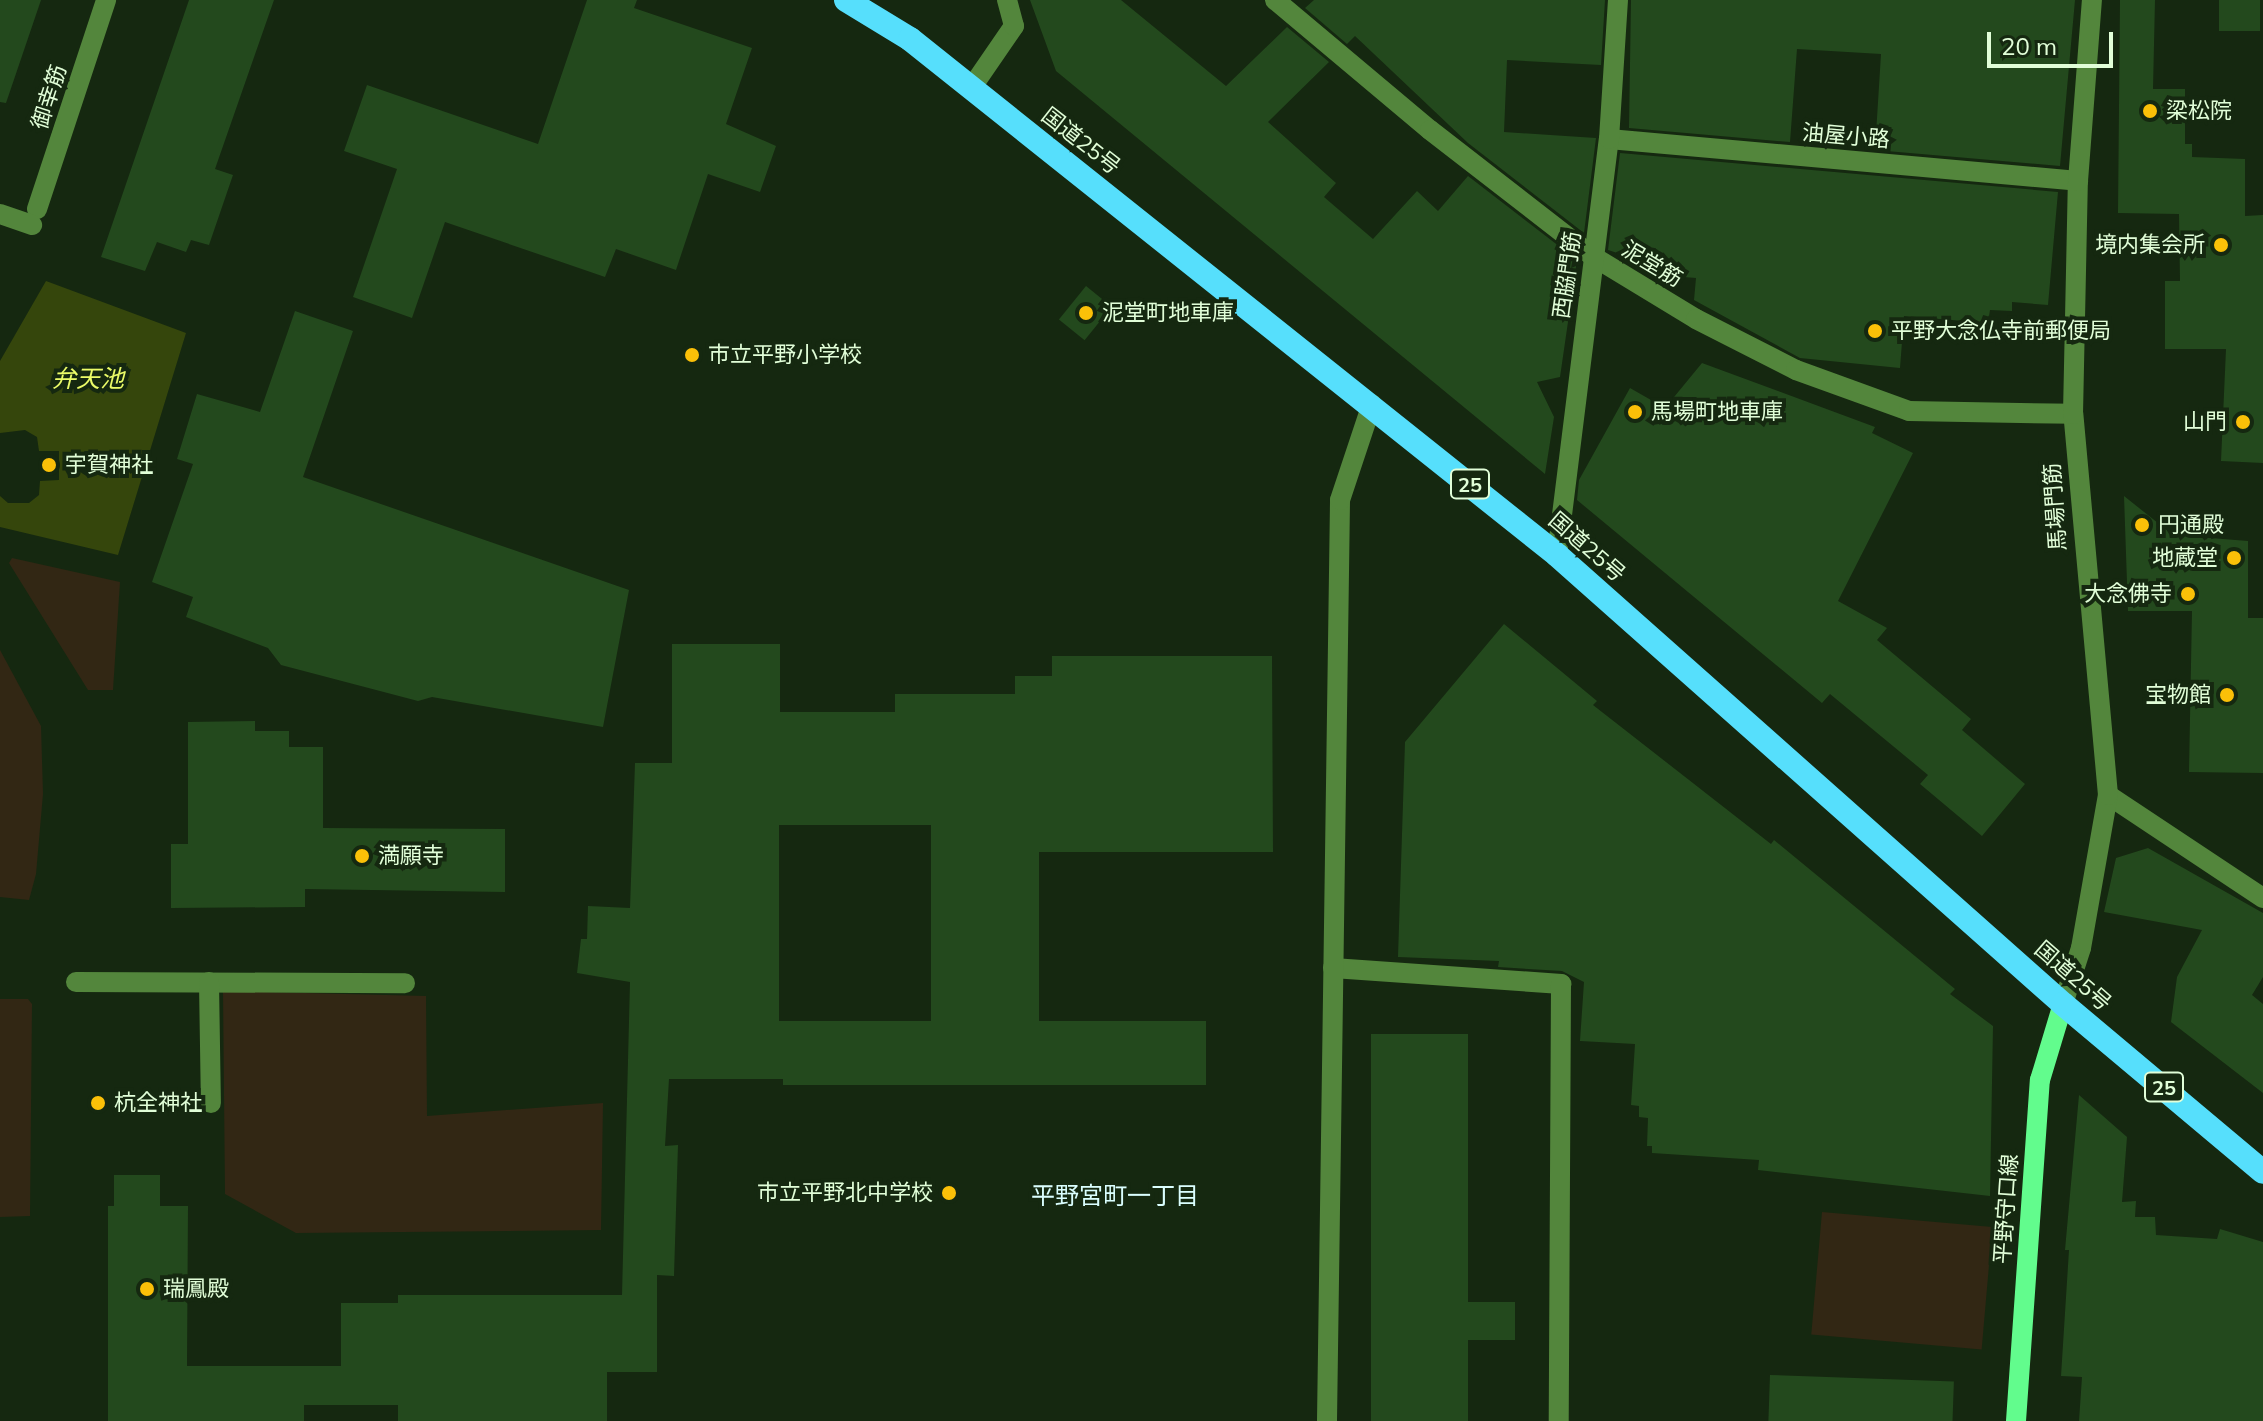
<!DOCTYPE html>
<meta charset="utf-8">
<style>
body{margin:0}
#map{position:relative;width:2263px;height:1421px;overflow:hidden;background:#152810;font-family:Mulish,"Noto Sans JP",sans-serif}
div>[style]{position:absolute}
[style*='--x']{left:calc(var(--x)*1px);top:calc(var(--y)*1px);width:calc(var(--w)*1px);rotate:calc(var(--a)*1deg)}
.green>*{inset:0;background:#322714;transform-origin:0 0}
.water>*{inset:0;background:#35460c}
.building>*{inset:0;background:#23491d;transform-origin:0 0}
.minor>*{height:20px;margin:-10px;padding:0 10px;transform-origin:10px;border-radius:10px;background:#53863c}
.major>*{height:20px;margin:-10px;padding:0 10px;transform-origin:10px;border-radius:10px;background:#62fc8d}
.highway>*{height:24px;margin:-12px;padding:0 12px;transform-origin:12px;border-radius:12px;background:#56dffc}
.dots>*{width:22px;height:22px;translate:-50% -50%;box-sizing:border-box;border:4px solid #152810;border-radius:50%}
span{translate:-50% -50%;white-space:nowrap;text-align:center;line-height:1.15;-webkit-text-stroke:8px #152810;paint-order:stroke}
.shield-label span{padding:2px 6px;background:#152810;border:2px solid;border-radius:6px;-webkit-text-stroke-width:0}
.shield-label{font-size:20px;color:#e1fed8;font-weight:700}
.street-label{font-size:22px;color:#e1fed8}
.poi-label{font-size:22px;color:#e1fed8}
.left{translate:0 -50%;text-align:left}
.right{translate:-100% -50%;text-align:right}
.water-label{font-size:24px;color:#ebfc68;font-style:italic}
.neighbourhood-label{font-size:24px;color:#dafefe}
.scale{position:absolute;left:1987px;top:32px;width:126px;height:36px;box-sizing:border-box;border:4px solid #e1fed8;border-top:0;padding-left:10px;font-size:24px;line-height:28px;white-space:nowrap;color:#e1fed8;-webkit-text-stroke:6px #152810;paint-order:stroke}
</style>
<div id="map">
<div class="green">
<div style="clip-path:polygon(12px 558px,120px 582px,113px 690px,88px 690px,9px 563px)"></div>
<div style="clip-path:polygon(0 650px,41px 726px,43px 794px,36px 874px,29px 900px,0 897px)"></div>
<div style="clip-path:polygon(223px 991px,426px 996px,427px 1116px,603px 1103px,601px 1230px,296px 1233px,225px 1194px)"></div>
<div style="clip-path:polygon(0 999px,28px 999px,32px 1004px,30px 1216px,0 1217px)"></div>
<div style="left:1822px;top:1212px;width:171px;height:123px;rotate:5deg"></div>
</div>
<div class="water">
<div style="clip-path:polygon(46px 281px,186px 333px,118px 555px,0 527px,0 496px,8px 503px,29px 503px,39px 495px,40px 481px,59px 480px,59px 451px,39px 451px,37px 437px,25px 430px,0 433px,0 361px)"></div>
</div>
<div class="building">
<div style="clip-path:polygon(0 0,41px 0,6px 103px,0 102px)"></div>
<div style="clip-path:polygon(189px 0,274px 0,215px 169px,233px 175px,209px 245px,191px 240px,186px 252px,157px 242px,145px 271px,101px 257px)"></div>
<div style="clip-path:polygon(587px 0,637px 0,634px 8px,752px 48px,726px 124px,776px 146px,760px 192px,708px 174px,676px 270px,616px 249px,605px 277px,445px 222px,412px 318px,353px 297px,397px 169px,344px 151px,367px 85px,538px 144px)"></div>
<div style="clip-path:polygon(1030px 0,1121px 0,1226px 86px,1287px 27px,1329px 62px,1268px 122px,1336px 183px,1324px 197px,1373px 239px,1417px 191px,1438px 211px,1468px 176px,1577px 260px,1560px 377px,1537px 382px,1554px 417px,1545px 474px,1056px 71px)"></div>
<div style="clip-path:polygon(1314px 0,1605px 0,1601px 65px,1507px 60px,1504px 132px,1596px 138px,1584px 233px,1468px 143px,1355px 36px,1347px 44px,1305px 8px)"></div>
<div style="clip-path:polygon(1631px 0,2075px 0,2060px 166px,1875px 150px,1881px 54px,1797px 49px,1790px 142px,1629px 128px)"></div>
<div style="clip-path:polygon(2120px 0,2155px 0,2153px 89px,2185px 89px,2185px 144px,2192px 144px,2192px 157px,2245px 159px,2245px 216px,2263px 215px,2263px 463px,2221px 461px,2226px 349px,2165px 349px,2165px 281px,2180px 281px,2179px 214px,2118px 213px)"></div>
<div style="left:2219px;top:0;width:41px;height:31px"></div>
<div style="clip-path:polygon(1620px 153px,2058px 192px,2048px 305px,2012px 302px,2012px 311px,1990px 310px,1988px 323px,1904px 316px,1900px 368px,1800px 358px,1694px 300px,1696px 278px,1648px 274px,1649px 263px,1608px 250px)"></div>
<div style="left:1086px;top:286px;width:33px;height:43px;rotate:39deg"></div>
<div style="clip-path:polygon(295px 311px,353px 331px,303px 477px,629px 590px,603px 727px,432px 697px,418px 701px,281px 665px,268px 648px,186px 617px,193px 597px,152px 582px,193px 464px,177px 459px,197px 394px,260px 412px)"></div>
<div style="clip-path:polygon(1702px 363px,1875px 427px,1872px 433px,1913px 453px,1838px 601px,1887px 628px,1877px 640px,1971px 719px,1962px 730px,2025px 784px,1982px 836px,1920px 784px,1928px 775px,1830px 694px,1822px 703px,1577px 500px,1579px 480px,1630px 388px,1665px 408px)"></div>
<div style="clip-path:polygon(2124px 496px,2173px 535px,2248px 541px,2248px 618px,2263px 618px,2263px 773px,2189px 772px,2192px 611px,2128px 611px)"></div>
<div style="clip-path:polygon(1504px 624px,1597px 701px,1593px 705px,1771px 844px,1774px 840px,1955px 989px,1950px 994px,1993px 1026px,1990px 1196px,1758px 1170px,1759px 1160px,1652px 1153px,1652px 1146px,1647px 1146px,1648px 1118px,1639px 1117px,1639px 1106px,1631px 1105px,1635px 1044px,1580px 1041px,1584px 982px,1562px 971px,1498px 967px,1499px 961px,1398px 957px,1405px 742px)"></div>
<div style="clip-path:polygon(evenodd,672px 644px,780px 644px,780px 712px,895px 712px,895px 694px,1015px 694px,1015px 676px,1052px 676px,1052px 656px,1272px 656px,1273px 852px,1039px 852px,1039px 1021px,1206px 1021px,1206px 1085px,783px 1085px,783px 1079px,669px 1079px,665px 1146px,678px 1145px,674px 1276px,657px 1275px,657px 1372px,607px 1372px,607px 1421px,398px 1421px,398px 1405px,304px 1405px,304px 1421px,108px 1421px,108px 1206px,114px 1206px,114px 1175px,160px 1175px,160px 1206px,188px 1206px,187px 1366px,341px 1366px,341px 1303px,398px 1303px,398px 1295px,622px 1295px,630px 982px,577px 973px,581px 939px,587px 939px,588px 906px,630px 908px,635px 763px,672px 763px,672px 644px,779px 825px,931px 825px,931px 1021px,779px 1021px,779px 825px)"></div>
<div style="clip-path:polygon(255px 721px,255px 731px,289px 731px,289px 747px,323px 747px,323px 828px,505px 829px,505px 892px,305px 889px,305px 907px,171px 908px,171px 844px,188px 844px,188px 722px)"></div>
<div style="clip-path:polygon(2148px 848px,2263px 913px,2263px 977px,2252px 995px,2263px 1004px,2263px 1093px,2171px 1022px,2177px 977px,2202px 930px,2104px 912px,2116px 858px)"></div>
<div style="clip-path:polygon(1371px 1034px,1468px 1034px,1468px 1302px,1515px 1302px,1515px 1340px,1468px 1340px,1468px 1421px,1371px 1421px)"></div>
<div style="clip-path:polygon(2079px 1095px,2127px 1137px,2122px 1202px,2136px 1201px,2135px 1217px,2155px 1217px,2156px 1235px,2217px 1239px,2220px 1229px,2263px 1242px,2263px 1421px,2079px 1421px,2082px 1377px,2061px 1376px,2069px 1250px,2065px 1250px)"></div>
<div style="left:1770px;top:1375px;width:184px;height:46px;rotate:2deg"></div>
</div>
<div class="minor">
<div style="--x:1275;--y:0;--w:202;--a:40"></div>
<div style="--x:1430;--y:130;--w:207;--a:37.8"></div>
<div style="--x:1594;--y:257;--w:119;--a:31.3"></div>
<div style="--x:1696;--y:319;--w:112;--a:27"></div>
<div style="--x:1796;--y:370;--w:120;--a:19.9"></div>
<div style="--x:1909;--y:411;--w:164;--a:1"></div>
<div style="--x:972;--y:87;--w:74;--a:-55.5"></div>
<div style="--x:1014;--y:26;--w:27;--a:-105"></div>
<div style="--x:1609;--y:139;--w:471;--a:5.1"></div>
<div style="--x:37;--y:209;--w:220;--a:-71.7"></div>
<div style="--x:0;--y:214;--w:34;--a:19"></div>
<div style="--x:1557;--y:555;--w:419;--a:-82.9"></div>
<div style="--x:1609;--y:139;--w:139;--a:-86.3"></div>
<div style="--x:2108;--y:795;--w:186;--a:33.6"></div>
<div style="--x:1333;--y:968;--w:229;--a:4"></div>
<div style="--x:1561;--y:984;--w:437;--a:90.3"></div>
<div style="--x:76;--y:982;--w:329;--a:0.2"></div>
<div style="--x:209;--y:982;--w:121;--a:89.1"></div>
<div style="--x:2063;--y:1004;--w:59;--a:-72.2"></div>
<div style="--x:2081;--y:948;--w:155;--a:-80"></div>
<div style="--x:2108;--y:795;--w:383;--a:-95.2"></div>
<div style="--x:2073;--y:414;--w:233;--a:-88.8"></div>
<div style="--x:2078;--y:181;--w:182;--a:-85.6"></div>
<div style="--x:1327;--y:1421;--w:921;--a:-89.19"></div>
<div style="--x:1340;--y:500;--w:101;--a:-71.6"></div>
</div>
<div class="major">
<div style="--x:2016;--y:1421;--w:342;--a:-86"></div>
<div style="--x:2040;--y:1080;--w:79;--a:-73.2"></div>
</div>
<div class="highway">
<div style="--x:846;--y:0;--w:75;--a:31.4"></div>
<div style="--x:910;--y:39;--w:828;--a:38.57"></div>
<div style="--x:1557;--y:555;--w:676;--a:41.58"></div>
<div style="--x:2063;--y:1004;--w:261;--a:40"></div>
</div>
<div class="dots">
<div style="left:2150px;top:111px;background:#fbc008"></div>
<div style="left:2221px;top:245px;background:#fbc008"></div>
<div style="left:1086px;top:313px;background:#fbc008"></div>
<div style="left:1875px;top:331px;background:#fbc008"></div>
<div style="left:692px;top:355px;background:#fbc008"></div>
<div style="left:1635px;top:412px;background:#fbc008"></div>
<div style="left:2243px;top:422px;background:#fbc008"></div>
<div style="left:49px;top:465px;background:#fbc008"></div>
<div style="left:2142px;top:525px;background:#fbc008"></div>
<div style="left:2234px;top:558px;background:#fbc008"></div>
<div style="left:2188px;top:594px;background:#fbc008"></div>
<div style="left:2227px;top:695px;background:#fbc008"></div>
<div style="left:362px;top:856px;background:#fbc008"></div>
<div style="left:98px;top:1103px;background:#fbc008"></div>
<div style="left:949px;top:1193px;background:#fbc008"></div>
<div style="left:147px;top:1289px;background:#fbc008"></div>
</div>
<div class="shield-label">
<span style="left:1470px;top:484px">25</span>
<span style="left:2164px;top:1087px">25</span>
</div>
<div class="street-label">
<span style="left:49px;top:97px;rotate:-72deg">御幸筋</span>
<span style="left:1846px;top:136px;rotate:5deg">油屋小路</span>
<span style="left:1081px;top:141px;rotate:38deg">国道25号</span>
<span style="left:1652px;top:264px;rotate:31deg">泥堂筋</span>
<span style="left:1567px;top:275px;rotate:-82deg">西脇門筋</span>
<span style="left:2055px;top:507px;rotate:-94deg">馬場門筋</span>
<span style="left:1587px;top:547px;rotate:41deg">国道25号</span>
<span style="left:2073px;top:976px;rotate:41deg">国道25号</span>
<span style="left:2006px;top:1209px;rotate:-86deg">平野守口線</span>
</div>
<div class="poi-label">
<span class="left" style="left:2166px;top:111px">梁松院</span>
<span class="right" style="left:2205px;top:245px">境内集会所</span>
<span class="left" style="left:1102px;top:313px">泥堂町地車庫</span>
<span class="left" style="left:1891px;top:331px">平野大念仏寺前郵便局</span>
<span class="left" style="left:708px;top:355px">市立平野小学校</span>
<span class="left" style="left:1651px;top:412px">馬場町地車庫</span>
<span class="right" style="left:2227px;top:422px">山門</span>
<span class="left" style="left:65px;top:465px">宇賀神社</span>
<span class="left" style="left:2158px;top:525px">円通殿</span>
<span class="right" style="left:2218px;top:558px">地蔵堂</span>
<span class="right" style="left:2172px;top:594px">大念佛寺</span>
<span class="right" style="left:2211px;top:695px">宝物館</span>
<span class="left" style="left:378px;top:856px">満願寺</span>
<span class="left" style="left:114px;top:1103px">杭全神社</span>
<span class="right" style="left:933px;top:1193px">市立平野北中学校</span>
<span class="left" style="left:163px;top:1289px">瑞鳳殿</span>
</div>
<div class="water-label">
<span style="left:88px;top:379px">弁天池</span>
</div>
<div class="neighbourhood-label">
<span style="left:1115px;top:1196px">平野宮町一丁目</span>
</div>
<div class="scale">20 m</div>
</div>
